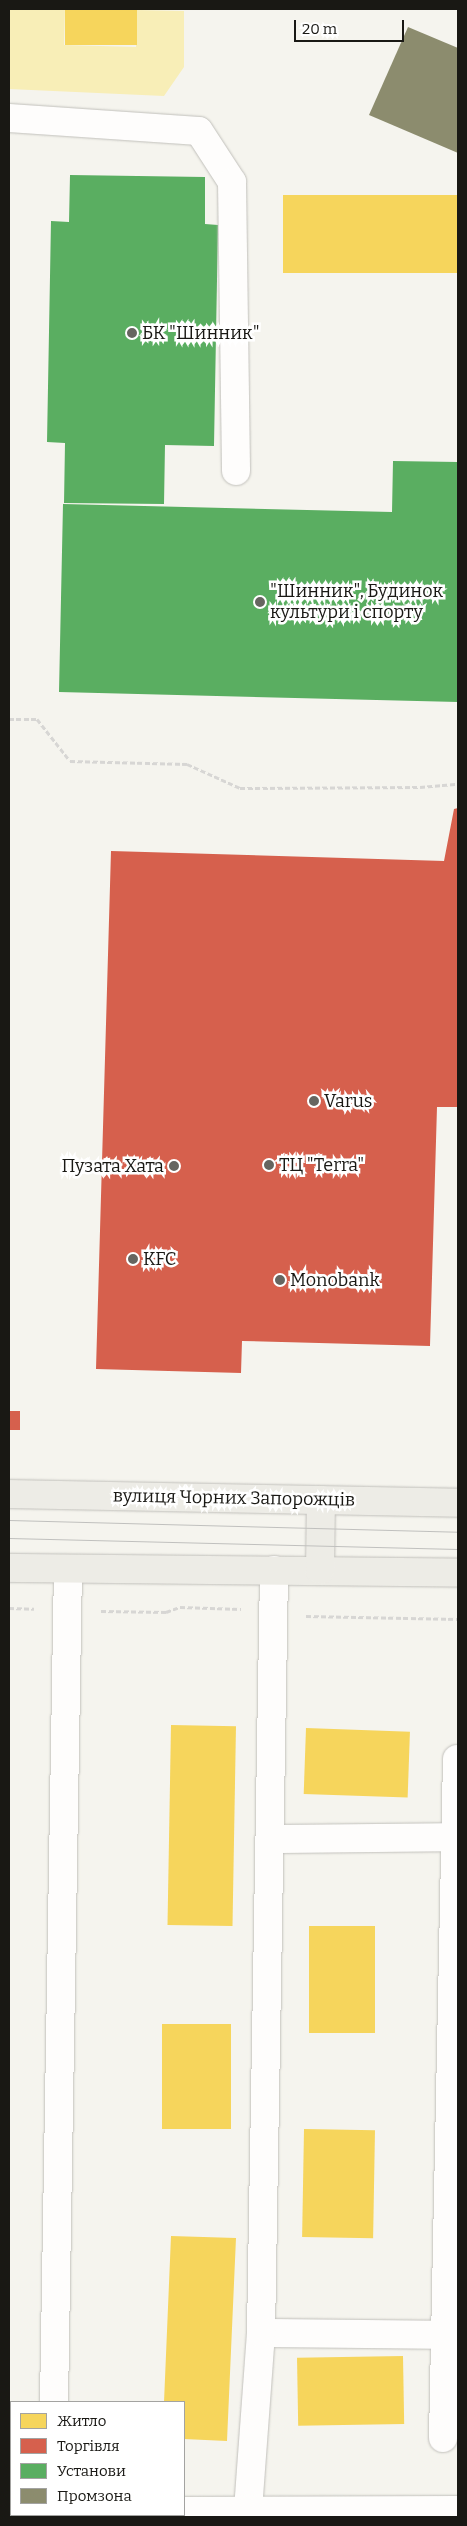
<!DOCTYPE html>
<meta charset="utf-8">
<style>
body{margin:0}
#map{position:relative;width:467px;height:2526px;overflow:hidden;background:#f5f4ee;font-family:Bitter,serif}
div>[style]{position:absolute}
[style*='--x']{left:calc(var(--x)*1px);top:calc(var(--y)*1px);width:calc(var(--w)*1px);rotate:calc(var(--a)*1deg)}
.green>*{inset:0;background:#f8eeb7}
.homes>*{inset:0;background:#f6d55c;transform-origin:0 0}
.shops>*{inset:0;background:#d6604d;transform-origin:0 0}
.public>*{inset:0;background:#5aae61}
.industry>*{inset:0;background:#8c8c6e}
.path>*{height:3px;margin-top:-1.5px;transform-origin:0;background:repeating-linear-gradient(90deg,#d7d6d4 0 5px,transparent 0 7.5px)}
.roads{filter:drop-shadow(0 0 1px #c1c0bb) drop-shadow(0 0 1px #c1c0bb)}
.minor>*{height:28px;margin:-14px;padding:0 14px;transform-origin:14px;border-radius:14px;background:#fefdfc}
.major>*{height:28px;margin:-14px;padding:0 14px;transform-origin:14px;border-radius:14px;background:#edece6}
.tram>*{height:1px;margin:-0.5px;padding:0 0.5px;transform-origin:0.5px;border-radius:0.5px;background:#c0c0be}
.dots>*{width:14px;height:14px;translate:-50% -50%;box-sizing:border-box;border:2px solid #fff;border-radius:50%}
span{translate:-50% -50%;white-space:nowrap;text-align:center;line-height:1.15;-webkit-text-stroke:5px #fff;paint-order:stroke}
.poi-label{font-size:18px;color:#191814}
.left{translate:0 -50%;text-align:left}
.right{translate:-100% -50%;text-align:right}
.street-label{font-size:18px;color:#191814}
.frame{position:absolute;inset:0;border:10px solid #191814;pointer-events:none}
.legend{position:absolute;left:10px;top:2401px;width:175px;height:115px;box-sizing:border-box;background:#fff;border:1px solid #a3a3a1;margin:0;padding:6px 9px;list-style:none;font-size:15px;color:#191814}
.legend li{display:flex;align-items:center;gap:10px;height:25px}
.legend b{width:25px;border:1px solid #a3a3a1}
.scale{position:absolute;left:294px;top:20px;width:110px;height:22px;box-sizing:border-box;border:2px solid #191814;border-top:0;padding-left:6px;font-size:15px;line-height:18px;white-space:nowrap;color:#191814;-webkit-text-stroke:4px #fff;paint-order:stroke}
</style>
<div id="map">
<div class="green">
<div style="clip-path:polygon(9px 9px,65px 9px,64px 45px,136px 47px,137px 10px,184px 11px,184px 67px,164px 96px,9px 89px)"></div>
</div>
<div class="homes">
<div style="left:65px;top:9px;width:72px;height:36px"></div>
<div style="left:283px;top:195px;width:175px;height:78px"></div>
<div style="left:171px;top:1725px;width:65px;height:200px;rotate:1deg"></div>
<div style="left:306px;top:1728px;width:104px;height:66px;rotate:2deg"></div>
<div style="left:309px;top:1926px;width:66px;height:107px"></div>
<div style="left:162px;top:2024px;width:69px;height:105px"></div>
<div style="left:304px;top:2129px;width:71px;height:108px;rotate:1deg"></div>
<div style="clip-path:polygon(171px 2236px,236px 2238px,227px 2441px,184px 2439px,184px 2402px,164px 2402px)"></div>
<div style="left:403px;top:2356px;width:68px;height:106px;rotate:89deg"></div>
</div>
<div class="shops">
<div style="clip-path:polygon(458px 808px,458px 1107px,437px 1107px,430px 1346px,242px 1341px,241px 1373px,96px 1369px,111px 851px,444px 861px,454px 809px)"></div>
<div style="left:9px;top:1411px;width:11px;height:19px"></div>
</div>
<div class="public">
<div style="clip-path:polygon(70px 175px,205px 177px,205px 224px,218px 225px,214px 446px,165px 445px,164px 504px,64px 503px,65px 443px,47px 442px,51px 221px,69px 222px)"></div>
<div style="clip-path:polygon(393px 461px,458px 462px,458px 702px,59px 692px,63px 504px,392px 512px)"></div>
</div>
<div class="industry">
<div style="clip-path:polygon(408px 27px,458px 48px,458px 153px,369px 115px)"></div>
</div>
<div class="path">
<div style="--x:9;--y:719;--w:28;--a:0"></div>
<div style="--x:37;--y:719;--w:53;--a:51.8"></div>
<div style="--x:70;--y:761;--w:117;--a:1.5"></div>
<div style="--x:187;--y:764;--w:58;--a:24.4"></div>
<div style="--x:240;--y:788;--w:180;--a:-0.3"></div>
<div style="--x:420;--y:787;--w:38;--a:-5"></div>
<div style="--x:9;--y:1608;--w:25;--a:2"></div>
<div style="--x:101;--y:1611;--w:65;--a:0.9"></div>
<div style="--x:166;--y:1612;--w:15;--a:-20"></div>
<div style="--x:180;--y:1607;--w:61;--a:1.9"></div>
<div style="--x:306;--y:1616;--w:152;--a:1.1"></div>
</div>
<div class="roads">
<div class="minor">
<div style="--x:9;--y:118;--w:190;--a:3.9"></div>
<div style="--x:199;--y:131;--w:61;--a:57.1"></div>
<div style="--x:232;--y:182;--w:289;--a:89.2"></div>
<div style="--x:271;--y:1839;--w:185;--a:-0.6"></div>
<div style="--x:261;--y:2333;--w:184;--a:0.6"></div>
<div style="--x:54;--y:2402;--w:833;--a:-89.04"></div>
<div style="--x:443;--y:2438;--w:679;--a:-88.82"></div>
<div style="--x:248;--y:2510;--w:177;--a:-85.8"></div>
<div style="--x:261;--y:2333;--w:763;--a:-89.02"></div>
<div style="--x:184;--y:2511;--w:274;--a:-0.2"></div>
<div style="--x:9;--y:2514;--w:2;--a:0"></div>
</div>
<div class="major">
<div style="--x:9;--y:1494;--w:449;--a:1.1"></div>
<div style="--x:9;--y:1568;--w:449;--a:0.6"></div>
<div style="--x:320;--y:1570;--w:70;--a:-89.2"></div>
</div>
</div>
<div class="tram">
<div style="--x:9;--y:1520;--w:449;--a:1.5"></div>
<div style="--x:9;--y:1538;--w:449;--a:1.4"></div>
</div>
<div class="dots">
<div style="left:132px;top:333px;background:#666560"></div>
<div style="left:260px;top:602px;background:#666560"></div>
<div style="left:314px;top:1101px;background:#666560"></div>
<div style="left:269px;top:1165px;background:#666560"></div>
<div style="left:174px;top:1166px;background:#666560"></div>
<div style="left:133px;top:1259px;background:#666560"></div>
<div style="left:280px;top:1280px;background:#666560"></div>
</div>
<div class="poi-label">
<span class="left" style="left:142px;top:333px">БК "Шинник"</span>
<span class="left" style="left:270px;top:602px">"Шинник", Будинок<br>культури і спорту</span>
<span class="left" style="left:324px;top:1101px">Varus</span>
<span class="left" style="left:279px;top:1165px">ТЦ "Terra"</span>
<span class="right" style="left:164px;top:1166px">Пузата Хата</span>
<span class="left" style="left:143px;top:1259px">KFC</span>
<span class="left" style="left:290px;top:1280px">Monobank</span>
</div>
<div class="street-label">
<span style="left:234px;top:1498px;rotate:1deg">вулиця Чорних Запорожців</span>
</div>
<div class="frame"></div>
<ul class="legend">
<li><b style="height:14px;background:#f6d55c"></b>Житло</li>
<li><b style="height:14px;background:#d6604d"></b>Торгівля</li>
<li><b style="height:14px;background:#5aae61"></b>Установи</li>
<li><b style="height:14px;background:#8c8c6e"></b>Промзона</li>
</ul>
<div class="scale">20 m</div>
</div>
